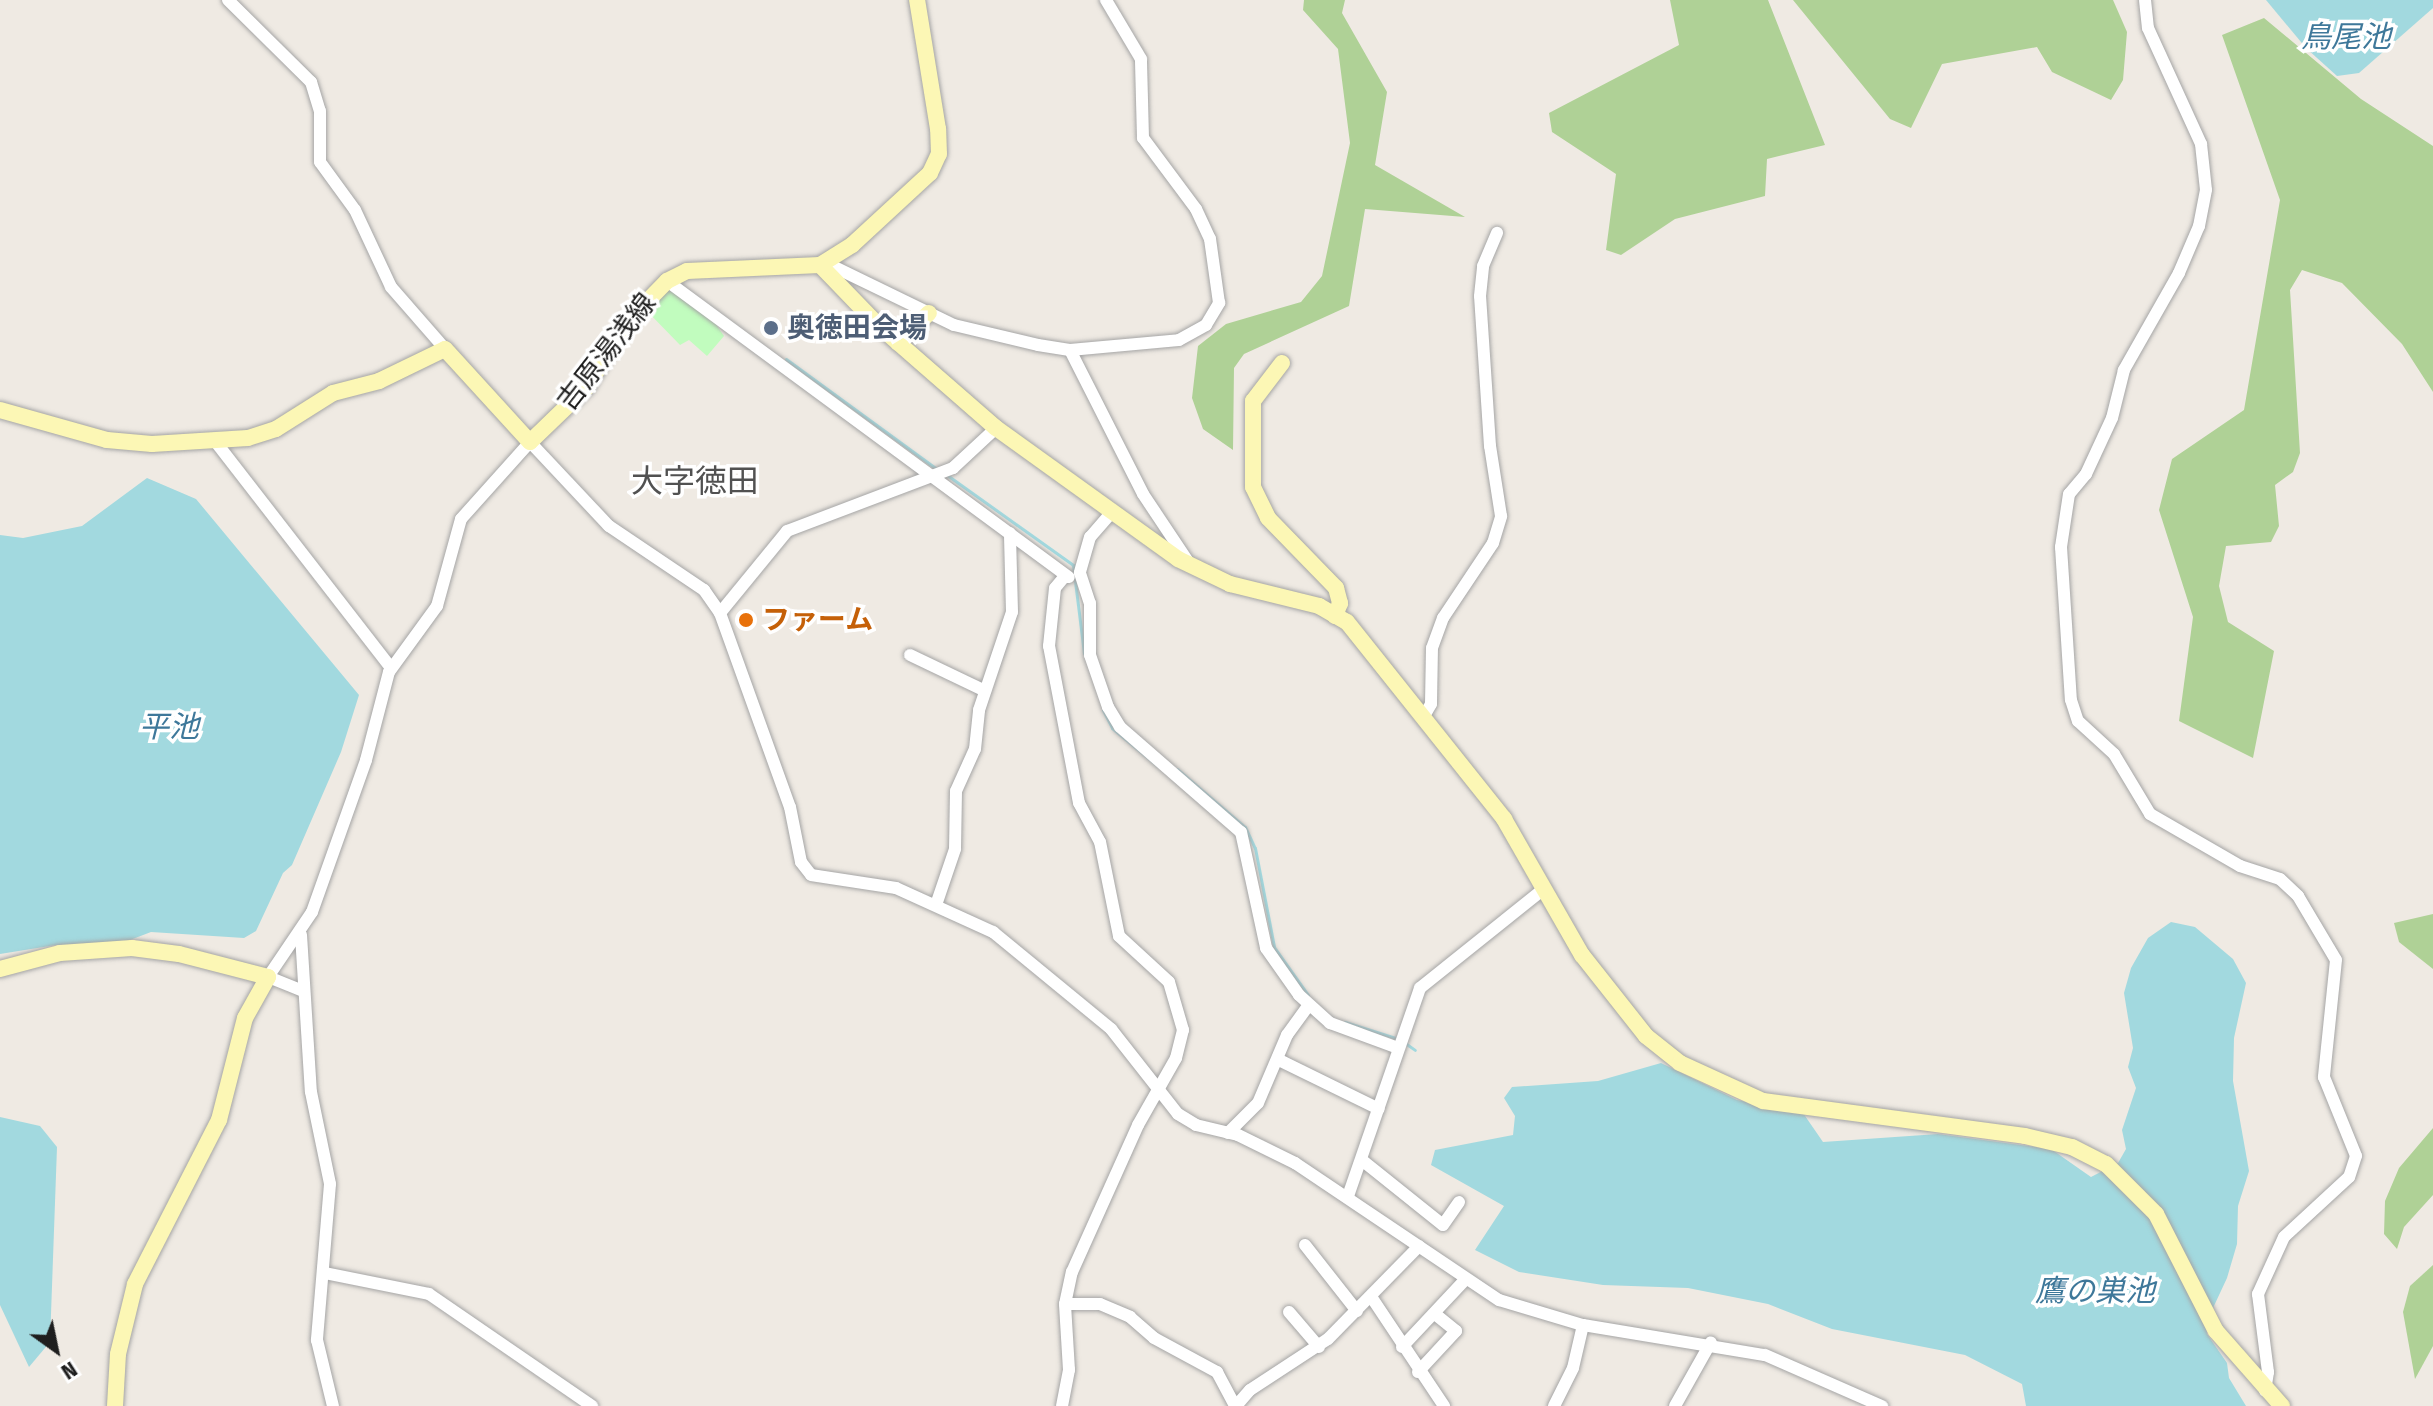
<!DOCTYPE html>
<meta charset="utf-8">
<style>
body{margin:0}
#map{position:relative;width:2433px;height:1406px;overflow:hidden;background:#efeae3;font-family:"Fira Sans Condensed","Noto Sans JP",sans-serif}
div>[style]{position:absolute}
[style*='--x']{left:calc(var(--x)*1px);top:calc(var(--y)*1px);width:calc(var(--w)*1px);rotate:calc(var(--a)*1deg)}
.forest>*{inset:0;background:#afd196}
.park>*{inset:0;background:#c1fcbe}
.water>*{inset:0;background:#a2d9df}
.stream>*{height:3px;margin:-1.5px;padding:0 1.5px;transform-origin:1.5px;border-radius:1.5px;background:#a2d9df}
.roads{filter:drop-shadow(0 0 2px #a5a5a5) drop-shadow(0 0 2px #a5a5a5)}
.street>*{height:12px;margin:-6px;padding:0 6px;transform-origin:6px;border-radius:6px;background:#fff}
.secondary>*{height:16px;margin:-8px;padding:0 8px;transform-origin:8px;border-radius:8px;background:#fcf7b5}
.dots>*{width:22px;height:22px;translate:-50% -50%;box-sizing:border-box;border:4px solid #fff;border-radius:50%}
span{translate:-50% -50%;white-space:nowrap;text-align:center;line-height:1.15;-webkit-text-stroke:7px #fff;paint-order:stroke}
.service-label{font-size:28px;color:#4e5e75;font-weight:700}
.left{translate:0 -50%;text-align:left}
.street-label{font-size:28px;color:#1e1e1e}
.food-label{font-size:28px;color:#c56008;font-weight:700}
.water-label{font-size:30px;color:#3e789a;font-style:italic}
.quarter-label{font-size:32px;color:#515151}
.north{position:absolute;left:16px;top:1310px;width:80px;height:80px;-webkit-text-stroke:6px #fff;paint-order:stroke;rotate:147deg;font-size:22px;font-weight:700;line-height:32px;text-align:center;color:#1e1e1e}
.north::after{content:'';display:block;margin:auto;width:28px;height:36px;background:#1e1e1e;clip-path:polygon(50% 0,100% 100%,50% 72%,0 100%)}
</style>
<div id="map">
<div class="forest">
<div style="clip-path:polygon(1304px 0,1345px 0,1342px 13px,1387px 92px,1375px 165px,1465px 217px,1365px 209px,1349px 306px,1244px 354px,1234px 368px,1233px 450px,1203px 429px,1192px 398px,1198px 346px,1226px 324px,1301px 302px,1322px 276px,1350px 143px,1338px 49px,1303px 10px)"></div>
<div style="clip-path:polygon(1670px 0,1768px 0,1825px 145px,1767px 159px,1765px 196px,1675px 219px,1621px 255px,1606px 250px,1616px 174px,1552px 132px,1549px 113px,1679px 45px)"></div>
<div style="clip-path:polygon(1793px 0,2113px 0,2127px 32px,2123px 80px,2111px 100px,2052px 72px,2037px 47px,1942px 64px,1911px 128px,1890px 119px)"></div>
<div style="clip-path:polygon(2264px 18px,2361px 99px,2433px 146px,2433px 392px,2402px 344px,2342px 283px,2302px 270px,2290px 290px,2300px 453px,2293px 472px,2275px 485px,2279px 526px,2271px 542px,2226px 546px,2219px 586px,2228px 622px,2274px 651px,2253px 758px,2179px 721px,2193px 617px,2159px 510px,2172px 459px,2244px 410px,2280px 200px,2222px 35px)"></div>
<div style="clip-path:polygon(2433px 914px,2433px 969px,2399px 942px,2394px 923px)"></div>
<div style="clip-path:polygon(2433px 1128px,2433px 1195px,2404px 1227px,2397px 1249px,2384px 1234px,2385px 1201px,2399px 1168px)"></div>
<div style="clip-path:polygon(2433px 1265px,2433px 1346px,2415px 1379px,2403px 1312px,2410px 1286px)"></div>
</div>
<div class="park">
<div style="clip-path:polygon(670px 288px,711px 317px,724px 336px,707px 356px,689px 340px,680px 345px,645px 309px)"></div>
</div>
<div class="water">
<div style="clip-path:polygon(2266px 0,2433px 0,2433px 8px,2359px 73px,2337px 76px,2306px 48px)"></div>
<div style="clip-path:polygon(147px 478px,196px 499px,359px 695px,341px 752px,292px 865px,283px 873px,256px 931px,244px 938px,151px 932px,117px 945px,56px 945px,0 954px,0 535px,23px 538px,82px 526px)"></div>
<div style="clip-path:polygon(2171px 922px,2195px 927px,2233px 959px,2246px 983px,2234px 1038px,2233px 1081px,2249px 1171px,2238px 1206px,2237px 1244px,2227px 1278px,2206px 1323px,2207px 1334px,2227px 1363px,2229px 1378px,2246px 1406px,2026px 1406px,2022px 1384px,1965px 1355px,1832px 1329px,1768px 1304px,1688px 1288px,1603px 1285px,1519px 1272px,1475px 1250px,1504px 1206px,1431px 1165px,1435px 1150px,1513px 1135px,1515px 1116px,1504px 1098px,1512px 1087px,1598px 1081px,1661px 1063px,1737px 1100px,1803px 1113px,1823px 1142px,1938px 1134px,2051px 1149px,2091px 1177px,2118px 1163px,2126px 1149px,2122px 1130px,2136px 1088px,2128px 1067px,2133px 1048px,2124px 993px,2131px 968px,2148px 938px)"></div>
<div style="clip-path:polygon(0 1117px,40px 1126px,57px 1147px,50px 1342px,29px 1367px,0 1305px)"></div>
</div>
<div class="stream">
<div style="--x:786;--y:359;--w:187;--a:36.1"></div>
<div style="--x:947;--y:475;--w:155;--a:35.5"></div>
<div style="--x:1073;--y:565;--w:89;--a:82.9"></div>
<div style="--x:1103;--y:710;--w:20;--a:63"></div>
<div style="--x:1112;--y:728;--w:60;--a:39.6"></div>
<div style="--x:1177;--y:769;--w:89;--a:40.5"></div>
<div style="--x:1245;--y:827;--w:23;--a:65"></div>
<div style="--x:1255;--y:848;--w:101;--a:79.1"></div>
<div style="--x:1274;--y:947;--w:59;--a:54.7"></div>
<div style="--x:1345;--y:1022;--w:57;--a:17.5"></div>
<div style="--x:1405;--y:1043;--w:12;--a:35"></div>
</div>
<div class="roads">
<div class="street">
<div style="--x:228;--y:0;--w:117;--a:44.7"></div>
<div style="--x:311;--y:82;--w:30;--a:73"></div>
<div style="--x:320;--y:111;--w:51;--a:90"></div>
<div style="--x:320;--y:162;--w:59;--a:53.9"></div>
<div style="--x:355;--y:210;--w:85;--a:64.9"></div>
<div style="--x:391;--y:287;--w:82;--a:48.9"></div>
<div style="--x:2145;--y:0;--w:28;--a:84"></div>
<div style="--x:2148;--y:28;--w:128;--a:65.4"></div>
<div style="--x:2201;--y:144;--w:46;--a:83.8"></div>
<div style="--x:2206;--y:190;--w:37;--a:101"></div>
<div style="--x:2199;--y:226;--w:51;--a:113.1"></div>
<div style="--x:2179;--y:273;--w:112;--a:119.6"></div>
<div style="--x:2124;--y:370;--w:49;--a:104"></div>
<div style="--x:2112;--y:418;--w:62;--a:114.9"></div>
<div style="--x:2086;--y:474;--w:26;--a:130"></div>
<div style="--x:2069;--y:494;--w:54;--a:98.6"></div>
<div style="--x:2061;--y:547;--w:153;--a:86.3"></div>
<div style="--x:2071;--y:700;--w:22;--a:72"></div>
<div style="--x:2078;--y:721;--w:49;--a:42.5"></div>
<div style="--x:2114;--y:754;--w:70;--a:59"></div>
<div style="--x:2150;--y:814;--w:104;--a:30"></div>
<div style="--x:2240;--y:866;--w:42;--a:18"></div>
<div style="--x:2280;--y:879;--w:25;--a:43"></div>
<div style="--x:2298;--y:896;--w:74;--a:59.3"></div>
<div style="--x:2336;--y:960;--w:118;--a:95.9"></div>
<div style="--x:2324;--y:1077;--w:85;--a:67.9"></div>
<div style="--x:2356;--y:1156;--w:22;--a:108"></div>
<div style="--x:2349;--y:1177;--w:88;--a:137.3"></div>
<div style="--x:2284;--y:1237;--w:63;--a:114.5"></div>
<div style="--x:2258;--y:1294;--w:79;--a:82.7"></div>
<div style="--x:2268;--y:1372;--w:19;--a:99"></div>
<div style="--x:824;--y:262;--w:144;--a:25.9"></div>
<div style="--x:954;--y:325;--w:86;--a:13.4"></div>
<div style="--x:1038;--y:345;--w:32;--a:9"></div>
<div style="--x:1070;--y:350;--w:109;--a:-5.2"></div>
<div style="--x:1179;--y:340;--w:31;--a:-29"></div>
<div style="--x:1206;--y:325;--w:26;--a:-59"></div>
<div style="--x:1219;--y:303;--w:65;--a:-98"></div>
<div style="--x:1210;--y:239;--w:33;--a:-115"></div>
<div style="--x:1196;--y:209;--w:89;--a:-126.7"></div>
<div style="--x:1143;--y:138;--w:79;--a:-91.5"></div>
<div style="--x:1141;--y:59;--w:69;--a:-120.7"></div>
<div style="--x:667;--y:281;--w:499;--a:36.4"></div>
<div style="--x:1070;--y:350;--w:161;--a:63.1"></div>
<div style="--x:1143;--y:494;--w:83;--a:56.3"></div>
<div style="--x:215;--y:441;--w:287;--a:52.2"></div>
<div style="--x:1112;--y:512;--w:33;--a:131"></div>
<div style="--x:1090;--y:537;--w:37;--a:106"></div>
<div style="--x:1080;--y:573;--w:32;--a:72"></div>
<div style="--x:1090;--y:603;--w:52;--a:90"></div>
<div style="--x:1090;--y:655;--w:55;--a:70.9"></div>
<div style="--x:1108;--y:707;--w:23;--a:59"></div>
<div style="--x:1120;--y:727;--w:160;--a:41"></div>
<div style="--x:1241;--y:832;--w:119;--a:77.8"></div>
<div style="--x:1266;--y:948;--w:57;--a:54.9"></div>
<div style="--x:1299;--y:995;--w:42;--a:42.1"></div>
<div style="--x:1330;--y:1023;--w:72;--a:20.2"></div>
<div style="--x:720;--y:613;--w:106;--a:-50.7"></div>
<div style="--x:787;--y:531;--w:178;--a:-20.8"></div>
<div style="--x:953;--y:468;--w:59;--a:-42.9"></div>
<div style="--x:910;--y:655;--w:83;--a:25.6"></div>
<div style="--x:1424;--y:716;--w:14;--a:-60"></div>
<div style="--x:1431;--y:704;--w:56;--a:-89"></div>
<div style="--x:1432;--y:648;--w:32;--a:-70"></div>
<div style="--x:1443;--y:618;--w:90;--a:-56.3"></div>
<div style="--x:1493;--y:543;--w:28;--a:-73"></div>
<div style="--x:1501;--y:516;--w:71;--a:-98.9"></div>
<div style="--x:1490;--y:446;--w:150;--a:-93.8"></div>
<div style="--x:1480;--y:296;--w:30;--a:-84"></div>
<div style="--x:1483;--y:266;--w:36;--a:-67"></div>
<div style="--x:937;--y:902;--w:56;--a:-71.2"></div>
<div style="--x:955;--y:849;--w:58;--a:-89"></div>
<div style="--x:956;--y:791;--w:46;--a:-65.7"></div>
<div style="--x:975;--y:749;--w:39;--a:-84"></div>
<div style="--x:979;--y:710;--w:103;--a:-71.4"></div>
<div style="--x:1012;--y:612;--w:79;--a:-91.5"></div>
<div style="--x:301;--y:935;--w:157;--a:86.4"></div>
<div style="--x:311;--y:1092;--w:94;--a:78.3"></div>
<div style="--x:330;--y:1184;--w:157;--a:94.8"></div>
<div style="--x:317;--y:1340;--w:68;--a:76.4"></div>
<div style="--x:303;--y:991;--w:38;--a:-158"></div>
<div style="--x:268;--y:977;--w:78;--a:-55.9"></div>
<div style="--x:312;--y:912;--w:161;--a:-70.4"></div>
<div style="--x:366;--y:760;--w:91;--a:-75.4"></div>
<div style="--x:389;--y:672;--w:82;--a:-54"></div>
<div style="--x:437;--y:606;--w:90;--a:-74.6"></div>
<div style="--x:461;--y:519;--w:103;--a:-48.1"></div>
<div style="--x:530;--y:442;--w:115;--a:46.8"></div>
<div style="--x:609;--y:526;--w:115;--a:34"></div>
<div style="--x:704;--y:590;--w:28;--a:55"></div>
<div style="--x:720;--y:613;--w:206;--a:70.2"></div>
<div style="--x:790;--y:807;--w:56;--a:78.7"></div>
<div style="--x:801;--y:862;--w:16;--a:52"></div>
<div style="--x:811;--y:875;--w:86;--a:8.7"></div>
<div style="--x:896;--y:888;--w:107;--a:24.4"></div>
<div style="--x:993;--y:932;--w:153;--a:39.4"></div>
<div style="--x:1111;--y:1029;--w:108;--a:51.8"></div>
<div style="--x:1178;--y:1114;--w:21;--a:31"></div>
<div style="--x:1196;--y:1125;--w:43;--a:13.4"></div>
<div style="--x:1238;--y:1135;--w:64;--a:26.2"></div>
<div style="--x:1295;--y:1163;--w:246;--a:33.9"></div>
<div style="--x:1499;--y:1300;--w:88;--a:16.6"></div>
<div style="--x:1583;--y:1325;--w:184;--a:9.4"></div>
<div style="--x:1765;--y:1355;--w:128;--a:23.6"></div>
<div style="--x:1279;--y:1060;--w:111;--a:26.1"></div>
<div style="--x:1228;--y:1133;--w:42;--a:-45"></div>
<div style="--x:1258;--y:1103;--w:74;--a:-66.9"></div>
<div style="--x:1287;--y:1035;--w:36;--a:-54"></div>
<div style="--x:1363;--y:1161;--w:102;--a:38.7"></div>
<div style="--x:1443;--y:1225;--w:28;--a:-55"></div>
<div style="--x:1348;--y:1196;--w:220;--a:-70.9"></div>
<div style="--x:1420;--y:988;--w:160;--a:-38.7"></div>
<div style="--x:1305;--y:1245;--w:84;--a:51.8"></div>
<div style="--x:325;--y:1273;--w:106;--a:11.4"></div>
<div style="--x:429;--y:1294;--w:198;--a:34.5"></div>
<div style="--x:1372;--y:1298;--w:130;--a:56.3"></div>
<div style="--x:1065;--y:1304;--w:35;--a:0"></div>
<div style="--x:1100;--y:1304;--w:33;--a:23"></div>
<div style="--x:1130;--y:1317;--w:32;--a:41"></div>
<div style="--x:1154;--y:1338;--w:72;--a:28.4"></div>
<div style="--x:1217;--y:1372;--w:38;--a:62"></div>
<div style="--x:1289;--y:1312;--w:46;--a:49.4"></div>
<div style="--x:1402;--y:1347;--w:92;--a:-46.8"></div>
<div style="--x:1418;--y:1372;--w:56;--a:-47.2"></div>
<div style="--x:1456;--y:1331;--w:27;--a:-141"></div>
<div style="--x:1062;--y:1406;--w:37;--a:-79"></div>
<div style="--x:1069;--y:1370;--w:66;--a:-93.5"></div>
<div style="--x:1065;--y:1304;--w:33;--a:-78"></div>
<div style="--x:1072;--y:1272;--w:161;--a:-65.8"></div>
<div style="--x:1138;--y:1125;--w:77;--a:-60.4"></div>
<div style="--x:1176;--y:1058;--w:29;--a:-76"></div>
<div style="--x:1183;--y:1030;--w:50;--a:-106.3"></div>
<div style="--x:1169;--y:982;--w:68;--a:-137.4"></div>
<div style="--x:1119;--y:936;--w:96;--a:-101.4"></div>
<div style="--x:1100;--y:842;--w:44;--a:-118.3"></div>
<div style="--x:1079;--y:803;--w:160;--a:-100.8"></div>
<div style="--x:1049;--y:646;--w:58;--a:-84.1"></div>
<div style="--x:1055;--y:588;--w:16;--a:-50"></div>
<div style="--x:1236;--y:1406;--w:21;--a:-49"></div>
<div style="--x:1250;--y:1390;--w:93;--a:-33.2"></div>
<div style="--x:1328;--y:1339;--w:130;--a:-45.6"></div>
<div style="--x:1554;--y:1406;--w:42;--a:-63.4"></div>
<div style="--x:1573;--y:1368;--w:44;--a:-76.9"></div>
<div style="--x:1675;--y:1406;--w:73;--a:-60.6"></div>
</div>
<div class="secondary">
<div style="--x:820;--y:265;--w:85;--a:46"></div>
<div style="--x:879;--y:326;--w:155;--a:41.1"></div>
<div style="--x:996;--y:428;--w:224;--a:35.7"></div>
<div style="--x:1178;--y:559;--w:58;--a:25.7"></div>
<div style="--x:1230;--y:584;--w:92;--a:13.9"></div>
<div style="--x:1319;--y:606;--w:32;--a:30"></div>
<div style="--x:1347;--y:622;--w:252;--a:51.4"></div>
<div style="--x:1504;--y:819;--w:157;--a:60.2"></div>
<div style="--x:1582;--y:955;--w:103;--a:51.7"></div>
<div style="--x:1646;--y:1036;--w:43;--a:38.5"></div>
<div style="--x:1680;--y:1063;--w:91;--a:24.6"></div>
<div style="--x:1763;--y:1101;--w:264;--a:7.6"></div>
<div style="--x:2025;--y:1136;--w:48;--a:13.2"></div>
<div style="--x:2072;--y:1147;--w:38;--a:27"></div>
<div style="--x:2106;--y:1164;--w:71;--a:45"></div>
<div style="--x:2156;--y:1214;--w:131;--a:62.9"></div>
<div style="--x:2216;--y:1331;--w:100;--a:48.7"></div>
<div style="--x:898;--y:343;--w:43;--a:-44.1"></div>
<div style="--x:1282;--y:363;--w:48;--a:127.3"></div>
<div style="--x:1253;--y:401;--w:86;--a:90"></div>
<div style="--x:1253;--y:487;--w:34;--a:64"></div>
<div style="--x:1268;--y:518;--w:98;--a:45.8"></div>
<div style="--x:1336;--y:588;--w:16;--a:75"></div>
<div style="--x:1340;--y:603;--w:14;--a:111"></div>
<div style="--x:0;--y:410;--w:111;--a:15.7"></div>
<div style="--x:107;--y:440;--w:45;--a:5.1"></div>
<div style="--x:152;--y:444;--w:96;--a:-3.6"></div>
<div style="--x:248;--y:438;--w:29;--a:-18"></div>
<div style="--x:276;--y:429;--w:67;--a:-32.3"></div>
<div style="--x:333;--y:393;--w:48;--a:-14.6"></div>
<div style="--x:379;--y:381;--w:73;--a:-25.9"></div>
<div style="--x:445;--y:349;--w:126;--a:47.6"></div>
<div style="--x:530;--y:442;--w:79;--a:-44"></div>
<div style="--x:587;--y:387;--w:74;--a:-58.9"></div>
<div style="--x:625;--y:324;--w:60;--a:-45.7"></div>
<div style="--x:667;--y:281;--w:22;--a:-27"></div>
<div style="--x:687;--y:271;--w:133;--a:-2.6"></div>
<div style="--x:820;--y:265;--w:38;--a:-32"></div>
<div style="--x:852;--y:245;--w:106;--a:-42.7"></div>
<div style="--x:930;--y:173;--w:21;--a:-65"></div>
<div style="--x:939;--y:154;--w:25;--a:-92"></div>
<div style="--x:938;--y:129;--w:131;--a:-99.2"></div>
<div style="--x:0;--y:969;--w:62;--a:-14.9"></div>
<div style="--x:60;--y:953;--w:72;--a:-4"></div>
<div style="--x:132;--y:948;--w:47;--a:7.3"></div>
<div style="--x:179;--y:954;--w:92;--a:14.5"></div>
<div style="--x:115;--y:1406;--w:52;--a:-86.7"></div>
<div style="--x:118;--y:1354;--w:72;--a:-76.3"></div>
<div style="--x:135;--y:1284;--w:184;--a:-62.9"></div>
<div style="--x:219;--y:1120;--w:105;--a:-75.7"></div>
<div style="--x:245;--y:1018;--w:47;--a:-60.7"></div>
</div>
</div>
<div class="dots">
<div style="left:771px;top:328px;background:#5c6f8a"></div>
<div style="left:746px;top:620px;background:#e8710a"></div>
</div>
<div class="service-label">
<span class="left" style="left:787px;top:328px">奥徳田会場</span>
</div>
<div class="street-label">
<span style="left:607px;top:352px;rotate:-52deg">吉原湯浅線</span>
</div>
<div class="food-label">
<span class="left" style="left:762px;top:620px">ファーム</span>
</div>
<div class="water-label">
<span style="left:2346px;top:37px">鳥尾池</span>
<span style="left:169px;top:727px">平池</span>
<span style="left:2095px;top:1291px">鷹の巣池</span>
</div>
<div class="quarter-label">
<span style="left:695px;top:481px">大字徳田</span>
</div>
<div class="north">N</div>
</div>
